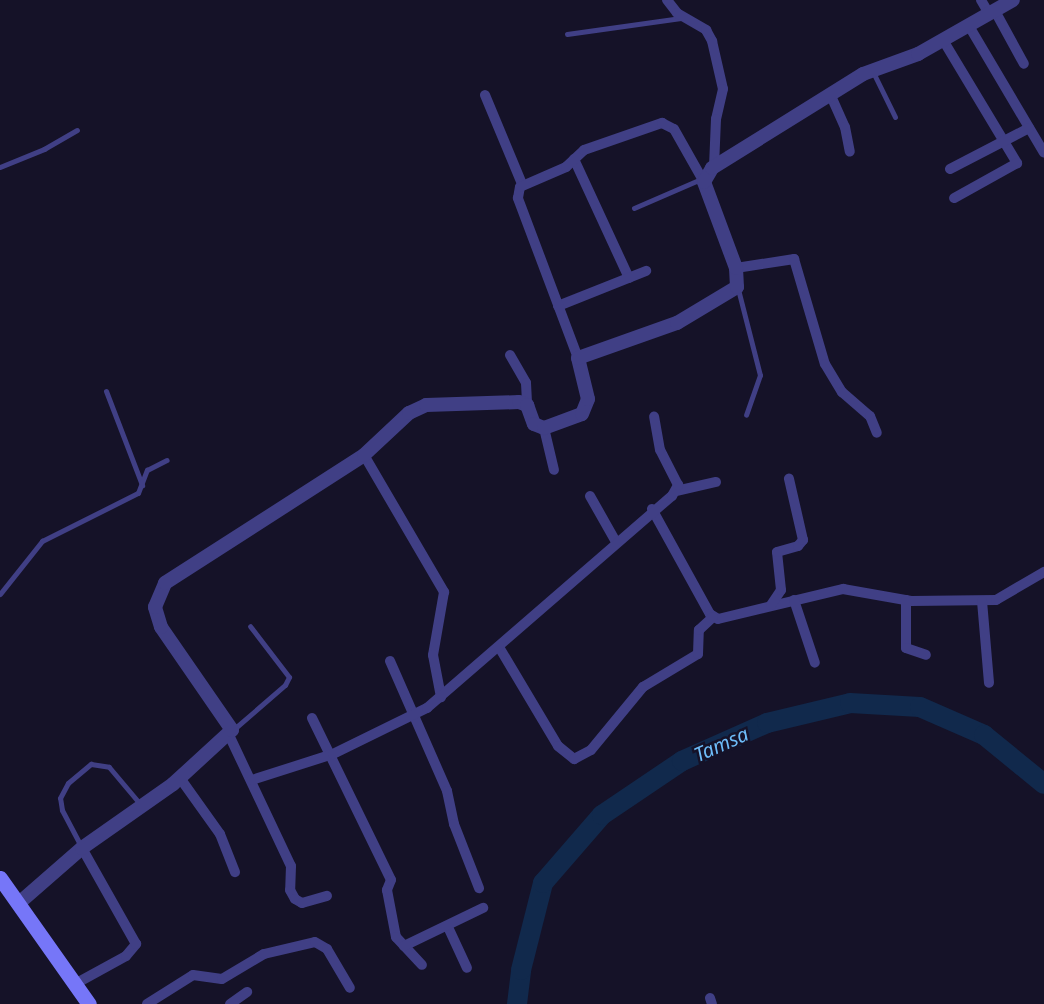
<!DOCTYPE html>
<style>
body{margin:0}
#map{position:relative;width:1044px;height:1004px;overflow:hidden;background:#151228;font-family:"Noto Sans",sans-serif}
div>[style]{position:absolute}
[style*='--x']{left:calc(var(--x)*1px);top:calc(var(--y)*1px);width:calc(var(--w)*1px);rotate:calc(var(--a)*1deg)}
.river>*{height:20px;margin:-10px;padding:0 10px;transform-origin:10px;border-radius:10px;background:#11294c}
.service>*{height:5px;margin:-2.5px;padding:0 2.5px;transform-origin:2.5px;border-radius:2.5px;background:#403f85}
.minor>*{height:10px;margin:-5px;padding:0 5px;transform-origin:5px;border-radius:5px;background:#403f85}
.tertiary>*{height:14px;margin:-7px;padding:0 7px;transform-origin:7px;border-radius:7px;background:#403f85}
.secondary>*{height:15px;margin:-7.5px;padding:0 7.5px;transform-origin:7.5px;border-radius:7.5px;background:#7676f8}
span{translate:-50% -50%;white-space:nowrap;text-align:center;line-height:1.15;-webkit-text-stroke:5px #151228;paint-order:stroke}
.water-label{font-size:20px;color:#6ebcf8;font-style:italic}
</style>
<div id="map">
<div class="river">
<div style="--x:517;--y:1004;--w:34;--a:-83"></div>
<div style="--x:521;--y:970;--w:90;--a:-75.8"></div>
<div style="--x:543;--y:883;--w:90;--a:-49.1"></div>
<div style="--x:602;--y:815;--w:97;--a:-34"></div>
<div style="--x:682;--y:761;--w:93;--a:-24.1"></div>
<div style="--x:767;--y:723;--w:85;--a:-13.5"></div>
<div style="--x:850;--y:703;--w:70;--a:3.3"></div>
<div style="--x:920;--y:707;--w:70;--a:23.6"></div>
<div style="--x:984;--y:735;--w:77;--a:39.2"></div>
</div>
<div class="service">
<div style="--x:567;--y:34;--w:115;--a:-8"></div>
<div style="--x:873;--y:72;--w:50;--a:63.9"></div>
<div style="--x:0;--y:167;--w:48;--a:-22.2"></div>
<div style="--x:44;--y:149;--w:38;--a:-30"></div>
<div style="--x:634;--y:208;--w:73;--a:-23.4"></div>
<div style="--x:738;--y:289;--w:89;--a:75.7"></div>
<div style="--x:760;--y:375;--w:42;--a:109.3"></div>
<div style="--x:106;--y:391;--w:101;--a:69"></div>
<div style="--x:0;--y:594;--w:68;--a:-51.6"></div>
<div style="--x:42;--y:541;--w:107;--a:-26.6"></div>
<div style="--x:138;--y:493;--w:25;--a:-69"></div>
<div style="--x:147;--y:470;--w:22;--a:-27"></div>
<div style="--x:234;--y:729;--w:67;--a:-40.8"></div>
<div style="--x:285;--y:685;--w:9;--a:-63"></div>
<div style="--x:289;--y:677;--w:64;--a:-127.4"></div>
<div style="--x:82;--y:848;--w:43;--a:-117.8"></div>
<div style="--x:62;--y:810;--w:12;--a:-99"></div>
<div style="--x:60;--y:798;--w:17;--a:-62"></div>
<div style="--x:68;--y:783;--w:30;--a:-40"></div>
<div style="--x:91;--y:764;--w:18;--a:9"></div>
<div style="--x:109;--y:767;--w:50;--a:49.9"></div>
</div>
<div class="minor">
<div style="--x:667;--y:0;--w:16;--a:52"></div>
<div style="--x:677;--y:13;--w:34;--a:30"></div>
<div style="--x:706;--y:30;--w:13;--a:61"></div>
<div style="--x:712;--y:41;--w:49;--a:77.1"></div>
<div style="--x:723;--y:89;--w:31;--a:103"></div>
<div style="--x:716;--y:119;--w:48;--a:92.4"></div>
<div style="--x:981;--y:0;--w:16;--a:60"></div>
<div style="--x:995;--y:11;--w:60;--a:61.3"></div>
<div style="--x:969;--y:26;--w:147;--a:59.4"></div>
<div style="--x:943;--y:40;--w:144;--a:59"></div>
<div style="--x:1017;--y:163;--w:72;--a:150.9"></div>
<div style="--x:485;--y:95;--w:96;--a:67.4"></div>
<div style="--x:831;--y:96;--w:34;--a:66"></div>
<div style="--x:845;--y:127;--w:25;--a:79"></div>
<div style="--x:574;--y:159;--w:131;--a:65.2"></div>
<div style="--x:950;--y:169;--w:89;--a:-27.4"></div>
<div style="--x:736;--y:268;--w:59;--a:-8.8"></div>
<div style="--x:794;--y:259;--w:109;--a:73.6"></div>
<div style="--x:825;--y:364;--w:33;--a:59"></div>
<div style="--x:842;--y:392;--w:37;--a:41"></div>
<div style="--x:870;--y:416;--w:18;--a:68"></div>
<div style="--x:558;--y:306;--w:95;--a:-21.7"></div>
<div style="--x:510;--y:355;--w:32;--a:60"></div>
<div style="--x:526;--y:383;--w:22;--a:87"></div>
<div style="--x:578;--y:358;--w:171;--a:-110.6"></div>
<div style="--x:518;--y:198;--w:11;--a:-80"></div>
<div style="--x:520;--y:187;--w:50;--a:-23.5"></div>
<div style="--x:566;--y:167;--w:25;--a:-43"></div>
<div style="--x:584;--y:150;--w:83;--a:-19.1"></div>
<div style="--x:662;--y:123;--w:13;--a:27"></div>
<div style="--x:674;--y:129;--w:61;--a:60.5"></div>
<div style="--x:544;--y:428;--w:43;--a:76.6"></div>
<div style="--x:364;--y:455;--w:159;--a:59.7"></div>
<div style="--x:444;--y:592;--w:64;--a:99.9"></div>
<div style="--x:433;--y:655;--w:43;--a:79.2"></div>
<div style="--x:676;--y:491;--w:41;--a:-12.7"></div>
<div style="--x:590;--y:496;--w:53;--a:60.5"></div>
<div style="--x:652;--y:509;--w:120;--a:61.1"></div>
<div style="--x:710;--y:614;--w:9;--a:32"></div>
<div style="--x:718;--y:619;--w:129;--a:-13.5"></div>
<div style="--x:843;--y:589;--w:69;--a:10"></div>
<div style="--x:911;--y:601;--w:85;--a:-0.7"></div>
<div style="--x:996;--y:600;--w:56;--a:-30.3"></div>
<div style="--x:794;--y:600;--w:66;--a:71.6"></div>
<div style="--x:906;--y:600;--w:48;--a:90"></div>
<div style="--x:906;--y:648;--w:21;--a:19"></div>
<div style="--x:982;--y:601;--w:82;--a:85.1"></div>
<div style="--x:771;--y:605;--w:18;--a:-56"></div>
<div style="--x:781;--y:590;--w:38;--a:-96"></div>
<div style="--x:777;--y:552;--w:22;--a:-16"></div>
<div style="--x:798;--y:546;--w:8;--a:-50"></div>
<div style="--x:803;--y:540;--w:63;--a:-102.9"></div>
<div style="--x:499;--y:647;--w:115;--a:59.2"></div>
<div style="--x:558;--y:746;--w:21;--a:39"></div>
<div style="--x:574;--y:759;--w:19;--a:-28"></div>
<div style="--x:591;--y:750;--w:82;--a:-50.5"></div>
<div style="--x:643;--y:687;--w:64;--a:-31"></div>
<div style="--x:698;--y:654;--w:24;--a:-88"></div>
<div style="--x:699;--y:630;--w:19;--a:-43"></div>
<div style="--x:390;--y:661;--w:142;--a:66.3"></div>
<div style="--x:447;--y:791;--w:34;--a:78"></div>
<div style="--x:454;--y:824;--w:69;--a:68.7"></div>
<div style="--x:312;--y:718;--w:180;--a:64"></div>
<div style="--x:391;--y:880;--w:11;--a:112"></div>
<div style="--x:387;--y:890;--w:48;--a:79.2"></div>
<div style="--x:396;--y:937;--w:38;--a:47"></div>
<div style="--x:229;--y:735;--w:145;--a:64.7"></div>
<div style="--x:291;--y:866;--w:24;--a:92"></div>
<div style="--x:290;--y:890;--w:10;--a:61"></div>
<div style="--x:295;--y:899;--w:8;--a:30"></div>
<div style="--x:302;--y:903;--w:26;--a:-16"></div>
<div style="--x:180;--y:778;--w:69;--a:54.5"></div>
<div style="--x:220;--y:834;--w:41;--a:68.5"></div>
<div style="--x:252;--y:780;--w:85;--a:-17.8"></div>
<div style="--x:333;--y:754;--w:105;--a:-26.1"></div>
<div style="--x:427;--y:708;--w:324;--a:-40.9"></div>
<div style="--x:672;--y:496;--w:13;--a:-61"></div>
<div style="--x:678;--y:485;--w:39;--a:-117"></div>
<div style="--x:660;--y:450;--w:34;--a:-100"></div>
<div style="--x:448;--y:927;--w:45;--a:65.1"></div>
<div style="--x:404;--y:946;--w:88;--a:-25.7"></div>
<div style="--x:75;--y:984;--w:58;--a:-28.8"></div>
<div style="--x:126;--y:956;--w:16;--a:-50"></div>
<div style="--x:136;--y:944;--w:110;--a:-119.4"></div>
<div style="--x:710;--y:998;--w:6;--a:72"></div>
<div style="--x:147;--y:1004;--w:54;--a:-32.2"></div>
<div style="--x:193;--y:975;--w:29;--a:8"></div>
<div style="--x:222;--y:979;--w:49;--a:-30.8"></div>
<div style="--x:264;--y:954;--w:52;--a:-13.2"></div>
<div style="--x:315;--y:942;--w:14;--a:30"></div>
<div style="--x:327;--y:949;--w:45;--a:59.5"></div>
<div style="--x:230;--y:1004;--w:21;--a:-35"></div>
</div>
<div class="tertiary">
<div style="--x:19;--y:903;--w:84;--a:-41.1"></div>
<div style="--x:82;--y:848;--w:111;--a:-35.1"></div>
<div style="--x:173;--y:784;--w:80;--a:-42.5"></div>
<div style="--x:232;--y:730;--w:125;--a:-124.6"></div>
<div style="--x:161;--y:627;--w:21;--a:-107"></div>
<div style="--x:155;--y:607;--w:26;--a:-67"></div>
<div style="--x:165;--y:583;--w:237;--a:-32.7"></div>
<div style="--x:364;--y:455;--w:62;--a:-43"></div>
<div style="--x:409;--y:413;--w:19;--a:-25"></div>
<div style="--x:426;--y:405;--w:93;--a:-1.8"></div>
<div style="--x:519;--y:402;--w:9;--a:21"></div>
<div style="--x:527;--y:405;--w:20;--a:70"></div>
<div style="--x:534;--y:424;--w:11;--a:22"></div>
<div style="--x:544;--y:428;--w:40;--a:-20.2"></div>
<div style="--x:582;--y:414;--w:16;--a:-68"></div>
<div style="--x:588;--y:399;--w:42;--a:-103.7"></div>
<div style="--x:578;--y:358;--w:105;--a:-19.5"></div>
<div style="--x:677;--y:323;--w:70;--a:-31"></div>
<div style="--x:737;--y:287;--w:19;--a:-93"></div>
<div style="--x:736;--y:268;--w:92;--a:-110.4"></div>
<div style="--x:704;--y:182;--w:16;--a:-60"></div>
<div style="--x:712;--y:168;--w:178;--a:-31.9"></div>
<div style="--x:863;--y:74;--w:59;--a:-20"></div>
<div style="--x:918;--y:54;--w:109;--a:-29.6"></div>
</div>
<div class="secondary">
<div style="--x:0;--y:878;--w:154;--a:54.8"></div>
</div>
<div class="water-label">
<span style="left:721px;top:744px;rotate:-24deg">Tamsa</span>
</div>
</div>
